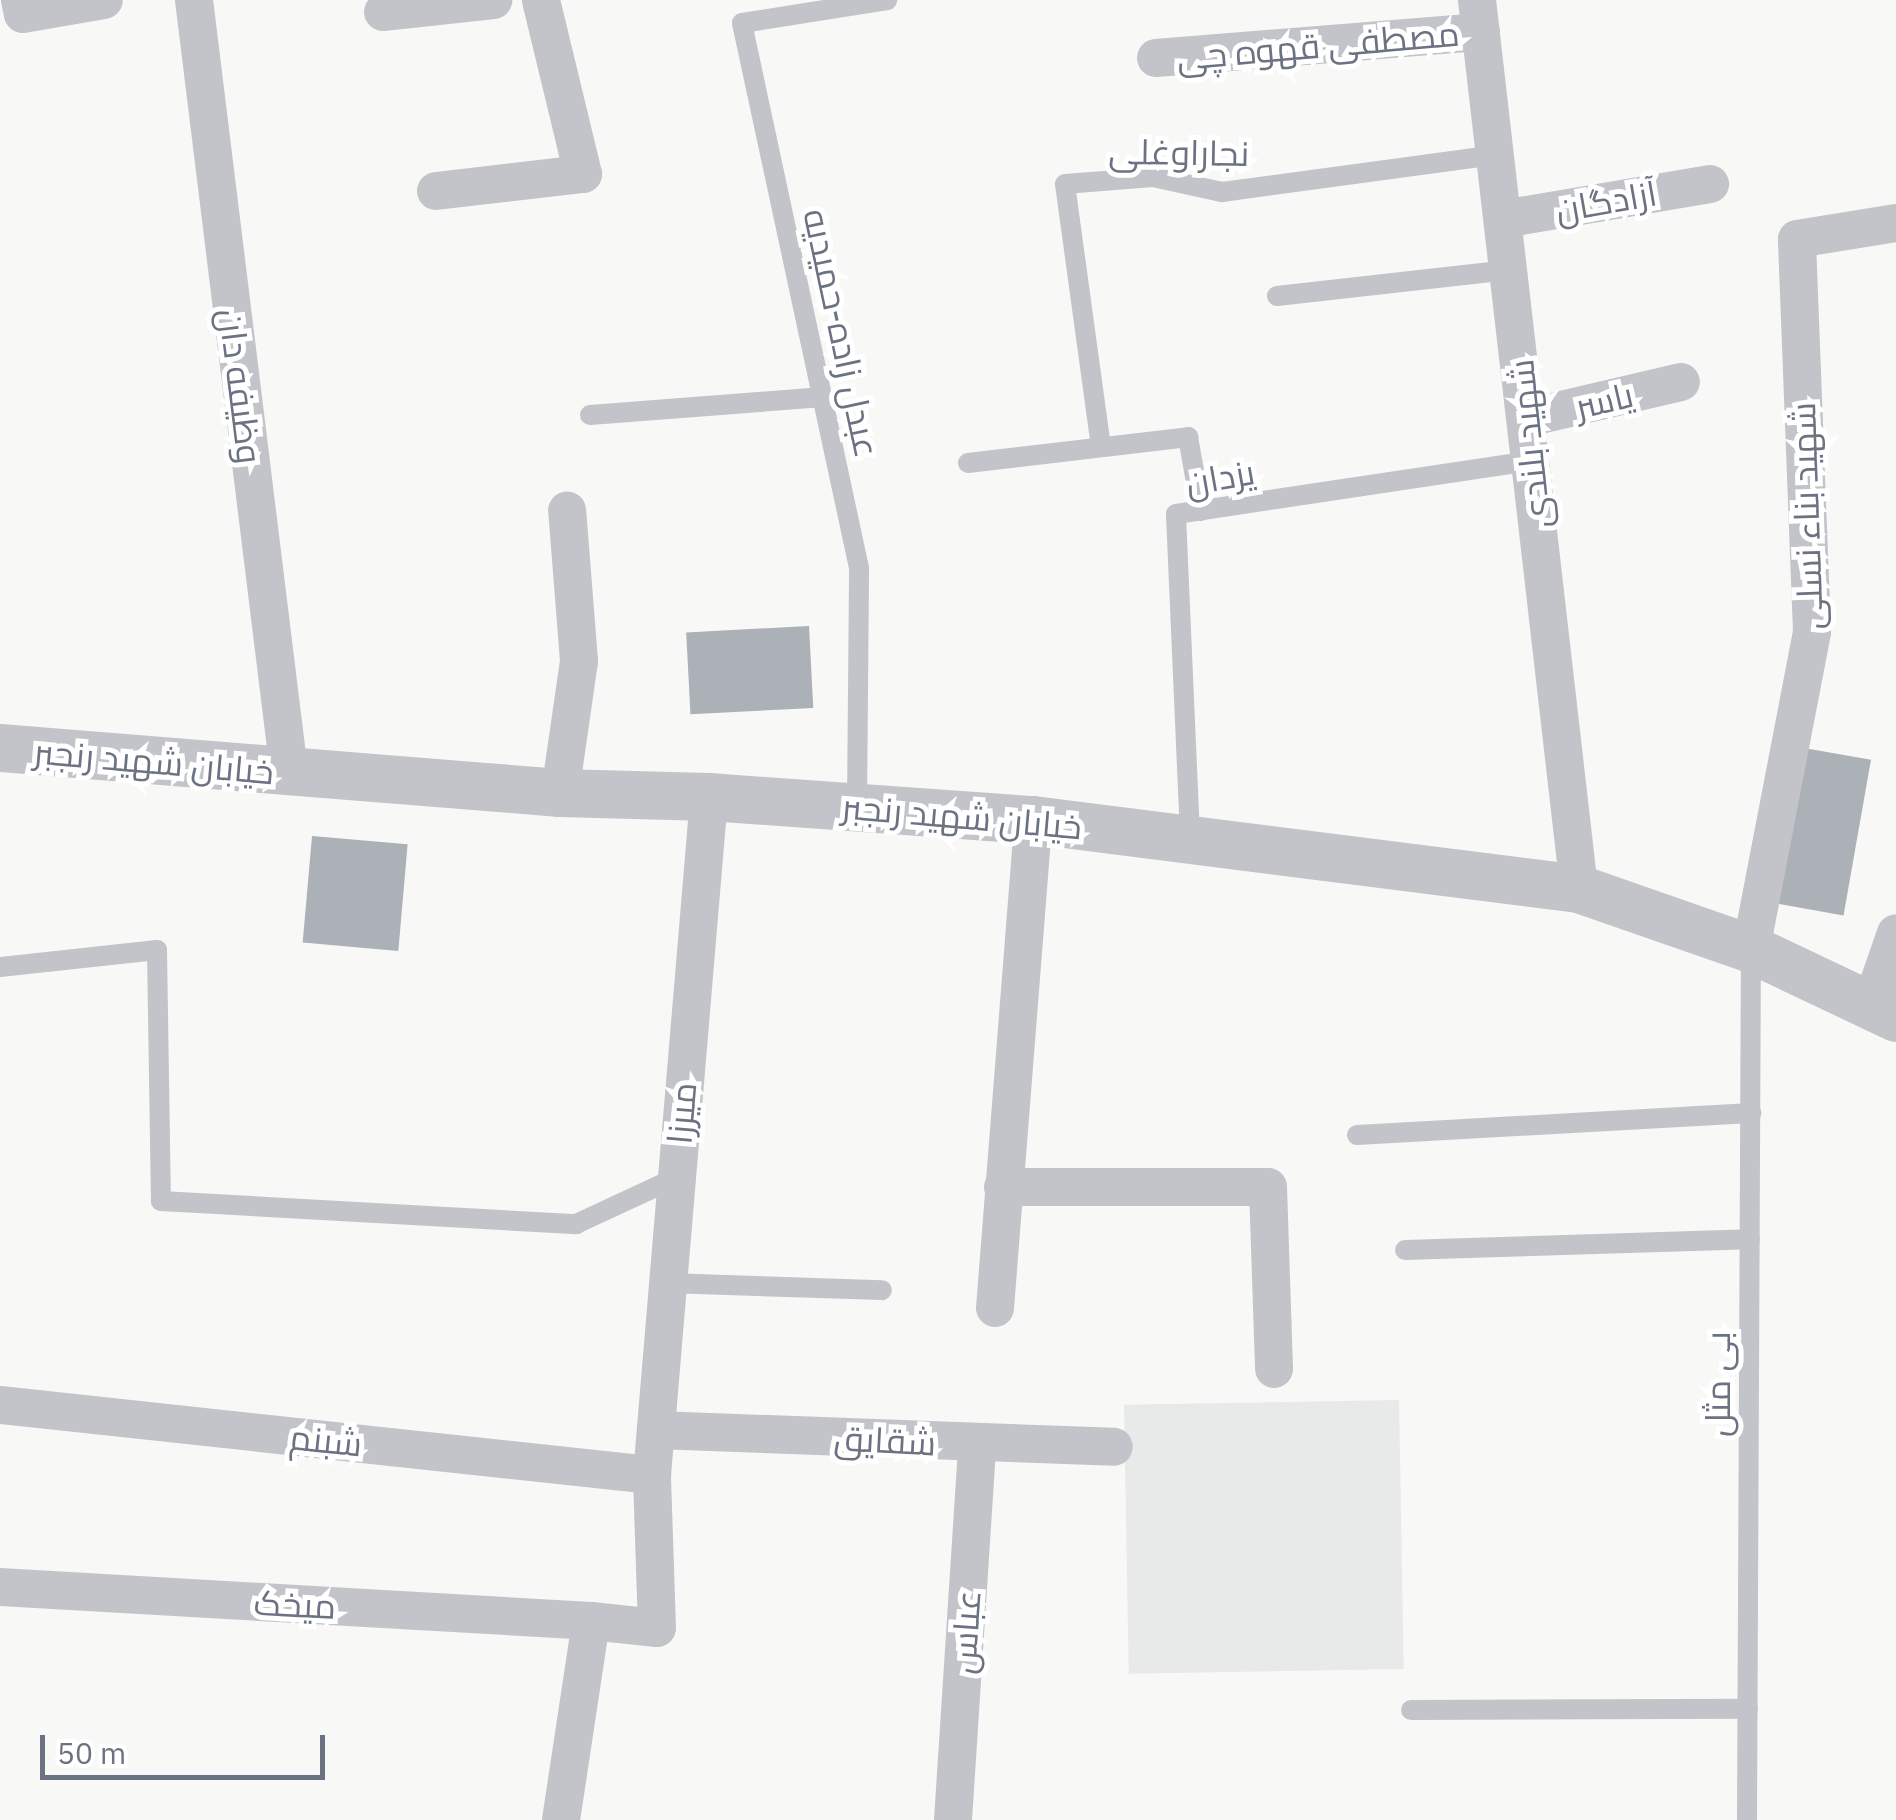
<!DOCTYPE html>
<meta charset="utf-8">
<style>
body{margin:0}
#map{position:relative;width:1896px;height:1820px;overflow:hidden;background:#f8f8f6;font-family:"IBM Plex Sans",Cairo,sans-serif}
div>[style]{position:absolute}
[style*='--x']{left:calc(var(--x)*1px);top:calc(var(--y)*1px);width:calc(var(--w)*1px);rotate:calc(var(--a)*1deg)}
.built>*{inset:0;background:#e8e9e9;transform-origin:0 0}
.building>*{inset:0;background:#acb0b7;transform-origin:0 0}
.service>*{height:20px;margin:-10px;padding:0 10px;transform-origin:10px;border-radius:10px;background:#c2c4c9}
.minor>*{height:38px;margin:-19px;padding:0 19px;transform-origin:19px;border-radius:19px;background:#c2c4c9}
.tertiary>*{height:48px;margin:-24px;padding:0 24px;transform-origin:24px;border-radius:24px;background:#c2c4c9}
span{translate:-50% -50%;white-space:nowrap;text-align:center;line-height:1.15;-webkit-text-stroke:10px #fff;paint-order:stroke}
.street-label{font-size:35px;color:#6b7383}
.scale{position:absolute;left:40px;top:1735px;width:285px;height:45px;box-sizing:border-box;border:5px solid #6b7383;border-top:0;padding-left:12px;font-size:30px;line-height:35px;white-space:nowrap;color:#6b7383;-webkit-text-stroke:8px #fff;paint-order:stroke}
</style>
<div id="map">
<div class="built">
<div style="left:1399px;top:1400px;width:269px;height:275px;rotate:89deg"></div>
</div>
<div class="building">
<div style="left:809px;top:626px;width:82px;height:123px;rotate:87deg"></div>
<div style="left:1804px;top:748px;width:68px;height:158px;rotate:10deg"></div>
<div style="left:312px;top:836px;width:96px;height:107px;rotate:5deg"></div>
</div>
<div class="service">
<div style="--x:1277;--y:296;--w:233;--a:-6.4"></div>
<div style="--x:590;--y:415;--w:234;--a:-4.4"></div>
<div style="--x:1101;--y:447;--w:265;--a:-97.8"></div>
<div style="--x:1065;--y:184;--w:88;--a:-4.5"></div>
<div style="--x:1153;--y:177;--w:71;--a:12.3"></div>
<div style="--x:1222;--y:192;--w:275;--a:-7.7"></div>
<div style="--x:968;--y:463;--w:222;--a:-6.7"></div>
<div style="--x:1188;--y:437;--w:75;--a:80"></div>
<div style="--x:857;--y:806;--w:238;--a:-89.5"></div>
<div style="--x:859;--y:568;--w:557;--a:-102.12"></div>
<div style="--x:742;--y:23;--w:147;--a:-9"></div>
<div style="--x:1190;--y:836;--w:322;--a:-92.5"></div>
<div style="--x:1176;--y:514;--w:359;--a:-8.5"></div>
<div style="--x:0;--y:967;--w:158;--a:-6.2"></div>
<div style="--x:157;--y:950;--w:251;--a:89.1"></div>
<div style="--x:161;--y:1201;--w:416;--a:3.2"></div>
<div style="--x:576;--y:1224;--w:109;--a:-24.9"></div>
<div style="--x:1357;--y:1135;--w:395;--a:-3.2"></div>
<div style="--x:1405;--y:1250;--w:345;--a:-1.8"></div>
<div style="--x:667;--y:1283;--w:215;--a:1.9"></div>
<div style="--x:1411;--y:1710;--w:337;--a:-0.2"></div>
<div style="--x:1747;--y:1820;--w:869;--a:-89.74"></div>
</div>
<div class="minor">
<div style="--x:20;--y:0;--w:14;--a:78"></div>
<div style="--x:23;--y:14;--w:82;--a:-9.8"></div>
<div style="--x:194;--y:0;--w:778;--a:82.98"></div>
<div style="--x:1477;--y:0;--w:895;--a:83.45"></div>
<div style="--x:383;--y:12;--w:111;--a:-6.2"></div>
<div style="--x:1156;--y:58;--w:326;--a:-4.6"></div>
<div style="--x:436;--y:191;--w:148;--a:-6.6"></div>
<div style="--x:583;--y:174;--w:179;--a:-103.6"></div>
<div style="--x:1503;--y:219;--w:210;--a:-9.6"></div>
<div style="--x:1527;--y:418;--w:158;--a:-13.2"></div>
<div style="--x:560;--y:793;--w:133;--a:-81.8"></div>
<div style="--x:579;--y:661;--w:151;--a:-94.5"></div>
<div style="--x:1751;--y:949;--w:323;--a:-79.1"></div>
<div style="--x:1812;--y:632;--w:393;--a:-92.2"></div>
<div style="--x:1797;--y:239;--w:100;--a:-9.2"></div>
<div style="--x:1870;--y:1008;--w:79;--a:-70.9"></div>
<div style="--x:1003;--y:1187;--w:265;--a:0"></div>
<div style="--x:1268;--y:1187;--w:182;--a:88.1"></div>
<div style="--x:995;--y:1308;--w:489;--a:-85.5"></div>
<div style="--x:0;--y:1405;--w:656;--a:6.13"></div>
<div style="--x:656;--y:1430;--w:458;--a:2.1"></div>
<div style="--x:0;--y:1587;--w:592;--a:3.29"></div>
<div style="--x:561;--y:1820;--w:201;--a:-81.4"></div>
<div style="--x:591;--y:1621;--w:66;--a:6.1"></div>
<div style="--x:657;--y:1628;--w:153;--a:-91.9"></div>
<div style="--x:652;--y:1475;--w:680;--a:-85.19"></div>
<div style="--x:953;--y:1820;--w:377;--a:-86.3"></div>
</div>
<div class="tertiary">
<div style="--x:0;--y:748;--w:562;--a:4.59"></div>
<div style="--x:560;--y:793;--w:149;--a:1.5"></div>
<div style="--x:709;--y:797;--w:325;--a:4.1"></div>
<div style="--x:1033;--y:820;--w:550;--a:7.2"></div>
<div style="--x:1579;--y:889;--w:182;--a:19.2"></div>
<div style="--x:1751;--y:949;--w:161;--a:25.4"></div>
</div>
<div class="street-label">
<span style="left:1318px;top:45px;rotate:-5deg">مصطفی قهوه چی</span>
<span style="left:1179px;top:152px;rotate:1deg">نجاراوغلی</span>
<span style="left:1606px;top:201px;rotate:-10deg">آزادگان</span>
<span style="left:842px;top:333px;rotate:78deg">عبدل زاده-حمیدیه</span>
<span style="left:241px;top:386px;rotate:83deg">وظیفه دان</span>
<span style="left:1604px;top:400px;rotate:-13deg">یاسر</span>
<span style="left:1529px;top:444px;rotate:-96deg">شهید بلندی</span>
<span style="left:1220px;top:477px;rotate:-10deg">یزدان</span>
<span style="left:1806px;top:516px;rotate:-92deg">شهید بناء نسلی</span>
<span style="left:154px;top:761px;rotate:5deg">خیابان شهید رنجبر</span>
<span style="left:962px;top:816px;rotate:5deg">خیابان شهید رنجبر</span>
<span style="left:681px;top:1113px;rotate:-85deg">میرزا</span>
<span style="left:1717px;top:1384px;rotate:-90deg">بی مثل</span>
<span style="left:326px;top:1440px;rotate:6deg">شبنم</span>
<span style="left:885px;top:1440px;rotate:3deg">شقایق</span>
<span style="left:295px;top:1604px;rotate:3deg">میخک</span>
<span style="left:965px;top:1632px;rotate:-86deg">عباس</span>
</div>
<div class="scale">50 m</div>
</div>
